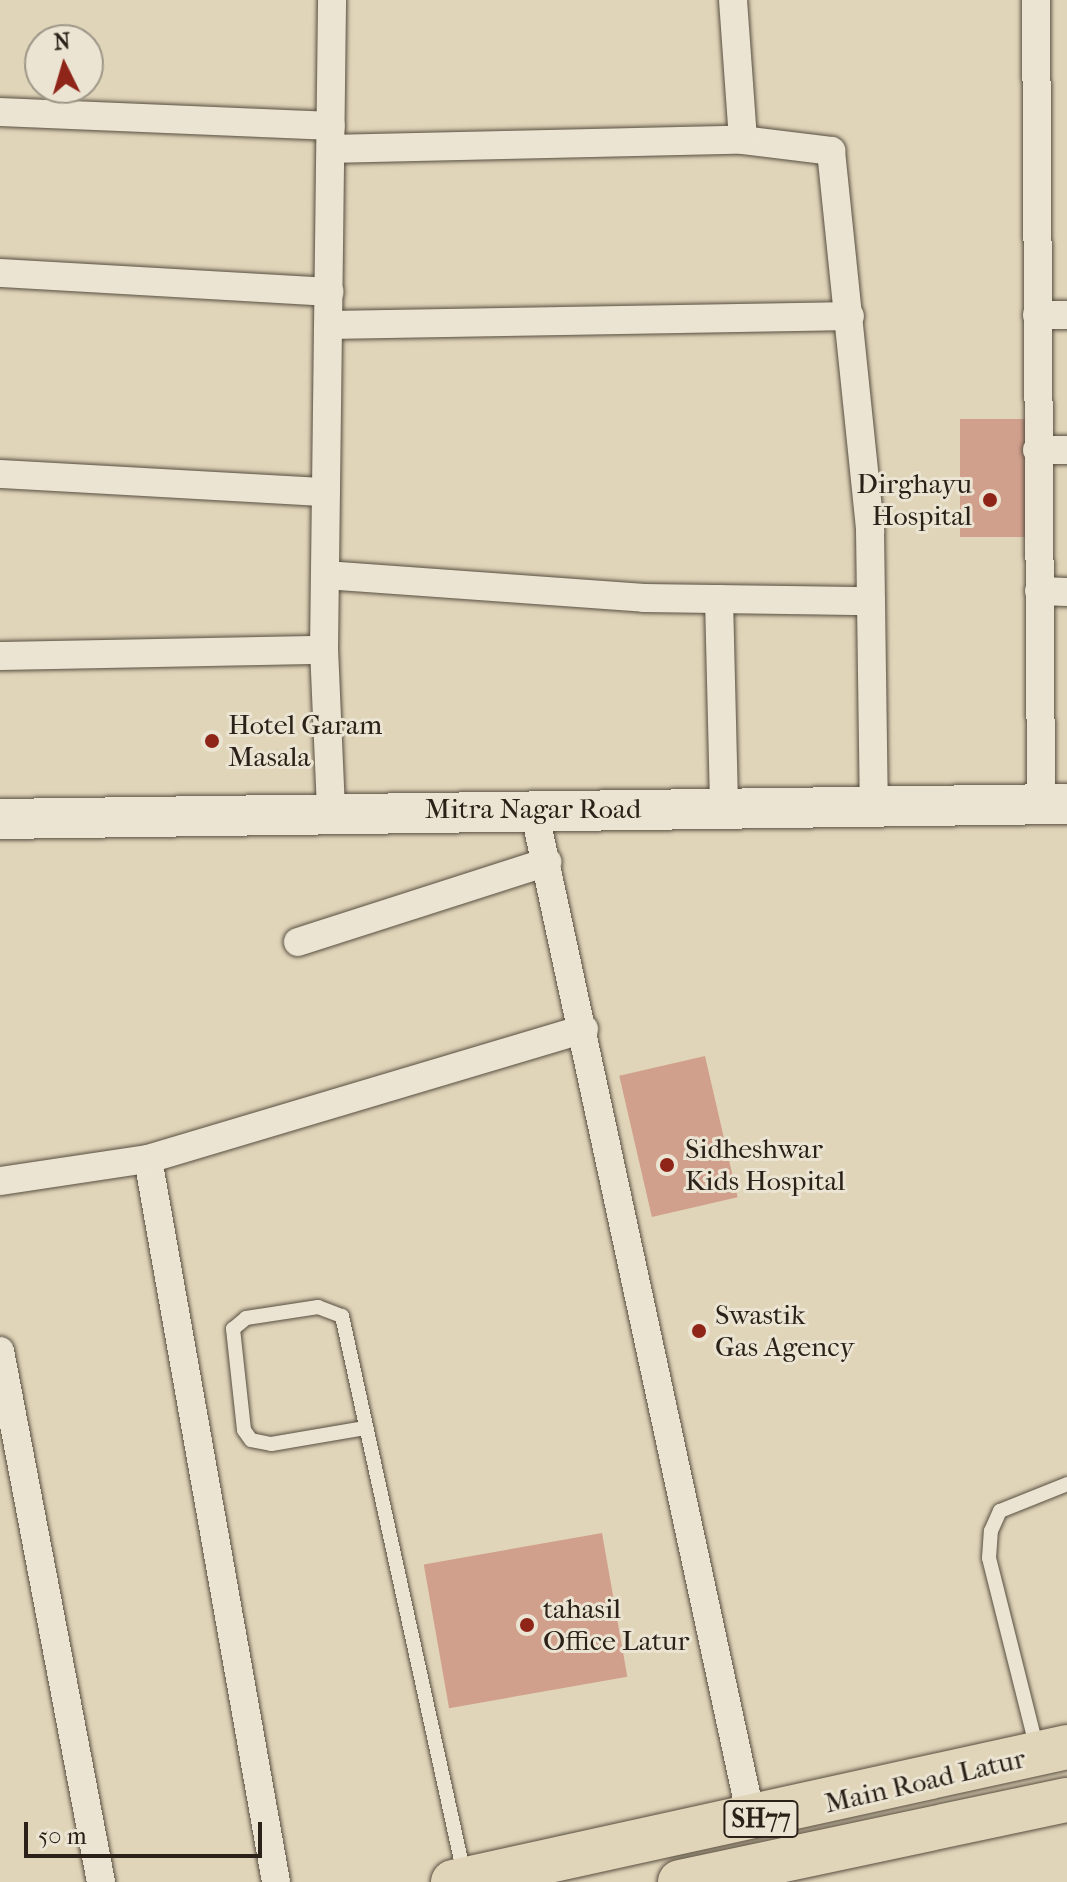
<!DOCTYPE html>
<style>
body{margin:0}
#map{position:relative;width:1067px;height:1882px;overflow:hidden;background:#e0d5b9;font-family:"IM FELL French Canon",serif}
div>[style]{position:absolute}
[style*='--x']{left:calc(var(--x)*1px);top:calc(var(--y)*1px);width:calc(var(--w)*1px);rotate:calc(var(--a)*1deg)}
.building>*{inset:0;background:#d1a08c;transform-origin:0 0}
.roads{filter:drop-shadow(0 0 2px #584e40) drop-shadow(0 0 2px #584e40)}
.lane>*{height:14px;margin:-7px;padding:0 7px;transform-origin:7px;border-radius:7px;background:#ebe4d2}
.street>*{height:28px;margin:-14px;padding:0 14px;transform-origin:14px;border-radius:14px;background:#ebe4d2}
.secondary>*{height:40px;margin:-20px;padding:0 20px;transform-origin:20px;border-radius:20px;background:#ebe4d2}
.primary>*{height:44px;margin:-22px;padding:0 22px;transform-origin:22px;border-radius:22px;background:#e0d5b9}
.dots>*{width:22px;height:22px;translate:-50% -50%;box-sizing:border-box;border:4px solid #ebe4d2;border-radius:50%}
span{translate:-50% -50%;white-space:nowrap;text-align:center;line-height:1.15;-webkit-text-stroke:6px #ebe4d2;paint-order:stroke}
.shield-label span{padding:2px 6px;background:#ebe4d2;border:2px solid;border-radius:6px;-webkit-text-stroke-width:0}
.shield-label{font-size:26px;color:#2b2118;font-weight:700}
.poi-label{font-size:28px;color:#2b2118}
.right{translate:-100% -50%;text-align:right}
.left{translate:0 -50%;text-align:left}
.street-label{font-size:28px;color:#2b2118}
.north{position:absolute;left:24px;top:24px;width:80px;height:80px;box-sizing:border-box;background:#ebe4d2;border:2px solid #9e9688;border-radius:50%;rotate:355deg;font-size:22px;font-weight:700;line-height:32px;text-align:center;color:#2b2118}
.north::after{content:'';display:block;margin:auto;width:28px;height:36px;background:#8f2418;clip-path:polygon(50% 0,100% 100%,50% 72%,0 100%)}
.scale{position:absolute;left:24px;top:1822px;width:238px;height:36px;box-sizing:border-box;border:4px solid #2b2118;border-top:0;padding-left:10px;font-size:24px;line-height:28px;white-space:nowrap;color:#2b2118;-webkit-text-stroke:6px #ebe4d2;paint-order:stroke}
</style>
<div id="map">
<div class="building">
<div style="left:1027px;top:419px;width:118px;height:67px;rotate:90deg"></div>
<div style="left:705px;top:1056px;width:145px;height:88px;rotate:77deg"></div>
<div style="left:602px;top:1533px;width:146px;height:181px;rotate:80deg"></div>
</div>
<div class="roads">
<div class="lane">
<div style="--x:365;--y:1428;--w:95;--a:170.3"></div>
<div style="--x:271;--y:1444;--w:20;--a:-169"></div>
<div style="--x:251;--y:1440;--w:12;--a:-125"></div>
<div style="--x:244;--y:1430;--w:102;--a:-96.2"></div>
<div style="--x:233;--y:1329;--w:17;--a:-40"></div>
<div style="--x:246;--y:1318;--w:73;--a:-8.7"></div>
<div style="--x:318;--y:1307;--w:26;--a:21"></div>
<div style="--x:342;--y:1316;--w:571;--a:77.67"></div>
<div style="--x:1037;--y:1749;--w:197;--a:-104.1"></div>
<div style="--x:989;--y:1558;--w:27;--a:-86"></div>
<div style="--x:991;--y:1531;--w:22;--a:-66"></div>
<div style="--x:1000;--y:1511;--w:72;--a:-21.9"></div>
</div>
<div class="street">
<div style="--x:733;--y:0;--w:140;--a:85.9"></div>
<div style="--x:743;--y:140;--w:89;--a:7.1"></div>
<div style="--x:831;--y:151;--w:381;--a:84.1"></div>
<div style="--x:870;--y:530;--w:273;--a:89.2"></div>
<div style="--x:1036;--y:0;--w:803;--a:89.64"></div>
<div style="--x:0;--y:112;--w:331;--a:2.4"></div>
<div style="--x:331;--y:149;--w:412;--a:-1.3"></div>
<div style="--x:0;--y:273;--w:330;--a:3.3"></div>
<div style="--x:1037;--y:315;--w:30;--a:0"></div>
<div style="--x:329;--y:325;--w:521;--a:-0.99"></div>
<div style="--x:1037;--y:450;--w:30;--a:0"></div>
<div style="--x:0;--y:474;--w:326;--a:3.2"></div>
<div style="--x:325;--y:575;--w:320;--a:4.1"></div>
<div style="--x:644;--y:598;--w:227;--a:0.8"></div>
<div style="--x:1039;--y:591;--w:28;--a:2"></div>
<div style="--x:719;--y:599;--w:207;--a:88.6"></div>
<div style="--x:0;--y:656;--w:324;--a:-1.1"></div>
<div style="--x:331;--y:809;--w:159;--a:-92.5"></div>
<div style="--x:324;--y:650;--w:650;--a:-89.29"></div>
<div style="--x:534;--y:810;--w:1035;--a:77.84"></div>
<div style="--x:298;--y:942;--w:262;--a:-17.8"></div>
<div style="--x:148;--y:1159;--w:734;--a:79.96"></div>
<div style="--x:0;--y:1181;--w:150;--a:-8.5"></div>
<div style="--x:148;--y:1159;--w:455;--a:-16.6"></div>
<div style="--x:0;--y:1351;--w:541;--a:79.23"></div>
</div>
<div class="secondary">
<div style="--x:0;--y:819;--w:1067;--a:-0.81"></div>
</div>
<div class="primary">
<div style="--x:453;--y:1882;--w:629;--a:-12.4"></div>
<div style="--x:680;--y:1882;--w:396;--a:-12"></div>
</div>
</div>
<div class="dots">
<div style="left:990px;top:500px;background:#8f2418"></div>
<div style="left:212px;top:741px;background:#8f2418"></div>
<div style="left:667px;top:1165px;background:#8f2418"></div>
<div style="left:699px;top:1331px;background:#8f2418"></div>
<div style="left:527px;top:1625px;background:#8f2418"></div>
</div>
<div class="shield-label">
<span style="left:761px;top:1819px">SH77</span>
</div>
<div class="poi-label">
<span class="right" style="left:972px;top:500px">Dirghayu<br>Hospital</span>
<span class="left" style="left:228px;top:741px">Hotel Garam<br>Masala</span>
<span class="left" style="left:685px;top:1165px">Sidheshwar<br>Kids Hospital</span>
<span class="left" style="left:715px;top:1331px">Swastik<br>Gas Agency</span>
<span class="left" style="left:543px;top:1625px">tahasil<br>Office Latur</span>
</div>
<div class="street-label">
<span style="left:533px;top:809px">Mitra Nagar Road</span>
<span style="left:925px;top:1781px;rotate:-13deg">Main Road Latur</span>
</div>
<div class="north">N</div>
<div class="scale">50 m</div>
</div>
